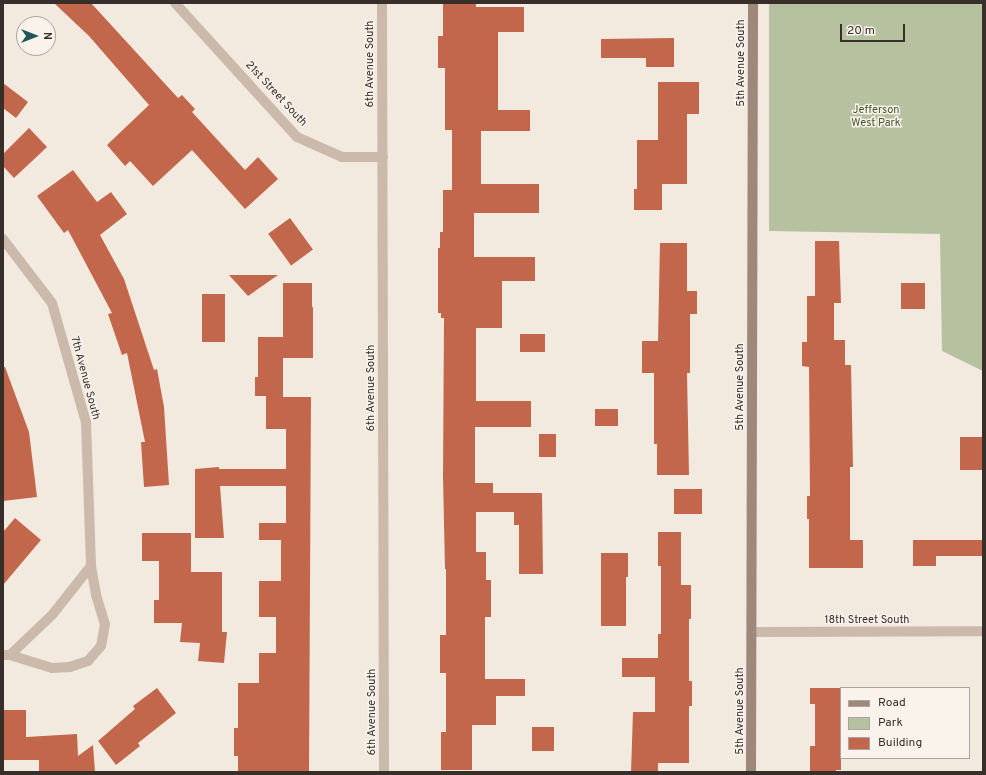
<!DOCTYPE html>
<style>
body{margin:0}
#map{position:relative;width:986px;height:775px;overflow:hidden;background:#f2e9df;font-family:Overpass,sans-serif}
div>[style]{position:absolute}
[style*='--x']{left:calc(var(--x)*1px);top:calc(var(--y)*1px);width:calc(var(--w)*1px);rotate:calc(var(--a)*1deg)}
.green>*{inset:0;background:#b6c19f}
.building>*{inset:0;background:#c3674c;transform-origin:0 0}
.street>*{height:10px;margin:-5px;padding:0 5px;transform-origin:5px;border-radius:5px;background:#cbb9ab}
.secondary>*{height:10px;margin:-5px;padding:0 5px;transform-origin:5px;border-radius:5px;background:#9e887c}
span{translate:-50% -50%;white-space:nowrap;text-align:center;line-height:1.15;-webkit-text-stroke:3px #faf3eb;paint-order:stroke}
.street-label{font-size:11px;color:#382e2a}
.park-label{font-size:11px;color:#48562e}
.frame{position:absolute;inset:0;border:4px solid #382e2a;pointer-events:none}
.legend{position:absolute;left:840px;top:687px;width:130px;height:72px;box-sizing:border-box;background:#faf3eb;border:1px solid #aca49e;margin:0;padding:5px 7px;list-style:none;font-size:12px;color:#382e2a}
.legend li{display:flex;align-items:center;gap:8px;height:20px}
.legend b{width:20px;border:1px solid #aca49e}
.north{position:absolute;left:16px;top:16px;width:40px;height:40px;box-sizing:border-box;background:#faf3eb;border:1px solid #aca49e;border-radius:50%;rotate:90deg;font-size:11px;font-weight:700;line-height:16px;text-align:center;color:#382e2a}
.north::after{content:'';display:block;margin:auto;width:14px;height:18px;background:#205659;clip-path:polygon(50% 0,100% 100%,50% 72%,0 100%)}
.scale{position:absolute;left:840px;top:24px;width:65px;height:18px;box-sizing:border-box;border:2px solid #382e2a;border-top:0;padding-left:5px;font-size:12px;line-height:14px;white-space:nowrap;color:#382e2a;-webkit-text-stroke:3px #faf3eb;paint-order:stroke}
</style>
<div id="map">
<div class="green">
<div style="clip-path:polygon(769px 3px,983px 3px,983px 371px,942px 351px,940px 234px,769px 231px)"></div>
</div>
<div class="building">
<div style="clip-path:polygon(54px 3px,91px 3px,178px 98px,182px 95px,195px 109px,192px 112px,245px 170px,258px 157px,278px 179px,245px 209px,192px 150px,153px 186px,130px 161px,125px 166px,107px 145px,149px 105px,89px 36px)"></div>
<div style="clip-path:polygon(443px 3px,476px 3px,476px 7px,524px 7px,524px 32px,498px 32px,498px 110px,530px 110px,530px 131px,481px 131px,481px 184px,539px 184px,539px 213px,474px 213px,474px 257px,535px 257px,535px 281px,502px 281px,502px 328px,476px 328px,476px 401px,531px 401px,531px 427px,475px 427px,475px 483px,493px 483px,493px 493px,542px 493px,543px 574px,519px 574px,519px 525px,514px 525px,514px 512px,476px 512px,476px 552px,486px 552px,486px 580px,491px 580px,491px 617px,485px 617px,485px 679px,525px 679px,525px 696px,496px 696px,496px 725px,472px 725px,472px 770px,441px 770px,441px 732px,446px 732px,446px 673px,440px 673px,440px 635px,446px 635px,446px 569px,445px 569px,443px 476px,444px 318px,441px 318px,441px 313px,438px 313px,438px 248px,440px 248px,440px 232px,443px 232px,443px 190px,452px 190px,452px 130px,445px 130px,445px 68px,438px 68px,438px 36px,443px 36px)"></div>
<div style="clip-path:polygon(674px 38px,674px 67px,646px 67px,646px 58px,601px 58px,601px 39px)"></div>
<div style="clip-path:polygon(658px 82px,699px 82px,699px 114px,687px 114px,687px 184px,662px 184px,662px 210px,634px 210px,634px 189px,637px 189px,637px 140px,658px 140px)"></div>
<div style="clip-path:polygon(3px 83px,28px 102px,16px 118px,3px 108px)"></div>
<div style="clip-path:polygon(29px 128px,47px 147px,14px 178px,3px 166px,3px 154px)"></div>
<div style="clip-path:polygon(73px 170px,97px 202px,111px 192px,127px 214px,100px 235px,124px 279px,154px 370px,157px 369px,164px 407px,169px 485px,144px 487px,141px 442px,145px 442px,127px 353px,122px 355px,108px 314px,112px 313px,68px 230px,64px 233px,37px 196px)"></div>
<div style="left:290px;top:218px;width:39px;height:27px;rotate:54deg"></div>
<div style="clip-path:polygon(815px 241px,839px 241px,841px 303px,834px 303px,834px 340px,845px 340px,845px 365px,851px 365px,853px 467px,850px 467px,850px 540px,863px 540px,863px 568px,809px 568px,809px 519px,807px 519px,807px 496px,810px 496px,809px 367px,802px 366px,802px 342px,807px 342px,807px 296px,815px 296px)"></div>
<div style="clip-path:polygon(660px 243px,687px 243px,687px 291px,697px 291px,697px 314px,690px 314px,690px 373px,687px 373px,689px 475px,657px 475px,657px 444px,654px 444px,654px 373px,642px 373px,642px 341px,658px 341px)"></div>
<div style="clip-path:polygon(229px 275px,278px 275px,248px 296px)"></div>
<div style="clip-path:polygon(283px 283px,312px 283px,312px 307px,313px 307px,313px 358px,283px 358px,283px 397px,311px 397px,309px 772px,238px 772px,238px 756px,234px 756px,234px 728px,238px 728px,238px 683px,259px 683px,259px 653px,276px 653px,276px 617px,259px 617px,259px 581px,281px 581px,281px 540px,259px 540px,259px 523px,286px 523px,286px 486px,220px 486px,224px 538px,195px 538px,195px 469px,219px 467px,219px 469px,286px 469px,286px 429px,266px 429px,266px 396px,255px 396px,255px 377px,258px 377px,258px 337px,283px 337px)"></div>
<div style="left:901px;top:283px;width:24px;height:26px"></div>
<div style="left:202px;top:294px;width:23px;height:48px"></div>
<div style="left:520px;top:334px;width:25px;height:18px"></div>
<div style="clip-path:polygon(3px 367px,5px 367px,29px 432px,37px 497px,3px 501px)"></div>
<div style="left:595px;top:409px;width:23px;height:17px"></div>
<div style="left:539px;top:434px;width:17px;height:23px"></div>
<div style="left:960px;top:437px;width:23px;height:33px"></div>
<div style="left:674px;top:489px;width:28px;height:25px"></div>
<div style="clip-path:polygon(15px 518px,41px 540px,3px 585px,3px 532px)"></div>
<div style="clip-path:polygon(658px 532px,681px 532px,681px 585px,691px 585px,691px 619px,689px 619px,689px 681px,692px 681px,692px 706px,689px 706px,689px 763px,658px 763px,658px 772px,631px 772px,633px 712px,655px 712px,655px 677px,622px 677px,622px 658px,658px 658px,658px 634px,661px 634px,661px 566px,658px 566px)"></div>
<div style="clip-path:polygon(142px 533px,191px 533px,191px 572px,222px 572px,222px 632px,227px 632px,224px 663px,198px 661px,200px 643px,180px 642px,182px 623px,154px 623px,154px 600px,159px 600px,159px 561px,142px 561px)"></div>
<div style="clip-path:polygon(913px 540px,983px 540px,983px 556px,936px 556px,936px 566px,913px 566px)"></div>
<div style="clip-path:polygon(601px 553px,628px 553px,628px 577px,626px 577px,626px 626px,601px 626px)"></div>
<div style="clip-path:polygon(157px 688px,176px 713px,138px 743px,140px 746px,116px 765px,98px 741px,135px 709px,133px 706px)"></div>
<div style="clip-path:polygon(810px 688px,841px 688px,841px 770px,836px 770px,836px 772px,810px 772px,810px 746px,815px 746px,815px 704px,810px 704px)"></div>
<div style="clip-path:polygon(3px 710px,26px 710px,26px 737px,77px 734px,78px 756px,93px 745px,95px 772px,39px 772px,39px 760px,3px 760px)"></div>
<div style="left:532px;top:727px;width:22px;height:24px"></div>
</div>
<div class="street">
<div style="--x:175;--y:3;--w:181;--a:47.7"></div>
<div style="--x:297;--y:137;--w:49;--a:24"></div>
<div style="--x:342;--y:157;--w:41;--a:0"></div>
<div style="--x:382;--y:3;--w:769;--a:89.85"></div>
<div style="--x:3;--y:239;--w:81;--a:52.6"></div>
<div style="--x:52;--y:303;--w:124;--a:74.1"></div>
<div style="--x:86;--y:422;--w:144;--a:88"></div>
<div style="--x:91;--y:566;--w:29;--a:80"></div>
<div style="--x:96;--y:595;--w:30;--a:73"></div>
<div style="--x:105;--y:624;--w:22;--a:100"></div>
<div style="--x:101;--y:646;--w:20;--a:131"></div>
<div style="--x:88;--y:661;--w:19;--a:162"></div>
<div style="--x:70;--y:667;--w:18;--a:177"></div>
<div style="--x:52;--y:668;--w:44;--a:-162.8"></div>
<div style="--x:752;--y:632;--w:231;--a:-0.2"></div>
<div style="--x:5;--y:655;--w:5;--a:0"></div>
<div style="--x:10;--y:655;--w:58;--a:-43.6"></div>
<div style="--x:52;--y:615;--w:63;--a:-51.5"></div>
</div>
<div class="secondary">
<div style="--x:751;--y:772;--w:769;--a:-89.85"></div>
</div>
<div class="street-label">
<span style="left:741px;top:63px;rotate:-90deg">5th Avenue South</span>
<span style="left:370px;top:64px;rotate:-90deg">6th Avenue South</span>
<span style="left:276px;top:94px;rotate:47deg">21st Street South</span>
<span style="left:85px;top:378px;rotate:75deg">7th Avenue South</span>
<span style="left:740px;top:387px;rotate:-90deg">5th Avenue South</span>
<span style="left:371px;top:388px;rotate:-90deg">6th Avenue South</span>
<span style="left:867px;top:620px">18th Street South</span>
<span style="left:740px;top:711px;rotate:-90deg">5th Avenue South</span>
<span style="left:372px;top:712px;rotate:-90deg">6th Avenue South</span>
</div>
<div class="park-label">
<span style="left:876px;top:117px">Jefferson<br>West Park</span>
</div>
<div class="frame"></div>
<ul class="legend">
<li><b style="height:5px;background:#9e887c"></b>Road</li>
<li><b style="height:11px;background:#b6c19f"></b>Park</li>
<li><b style="height:11px;background:#c3674c"></b>Building</li>
</ul>
<div class="north">N</div>
<div class="scale">20 m</div>
</div>
